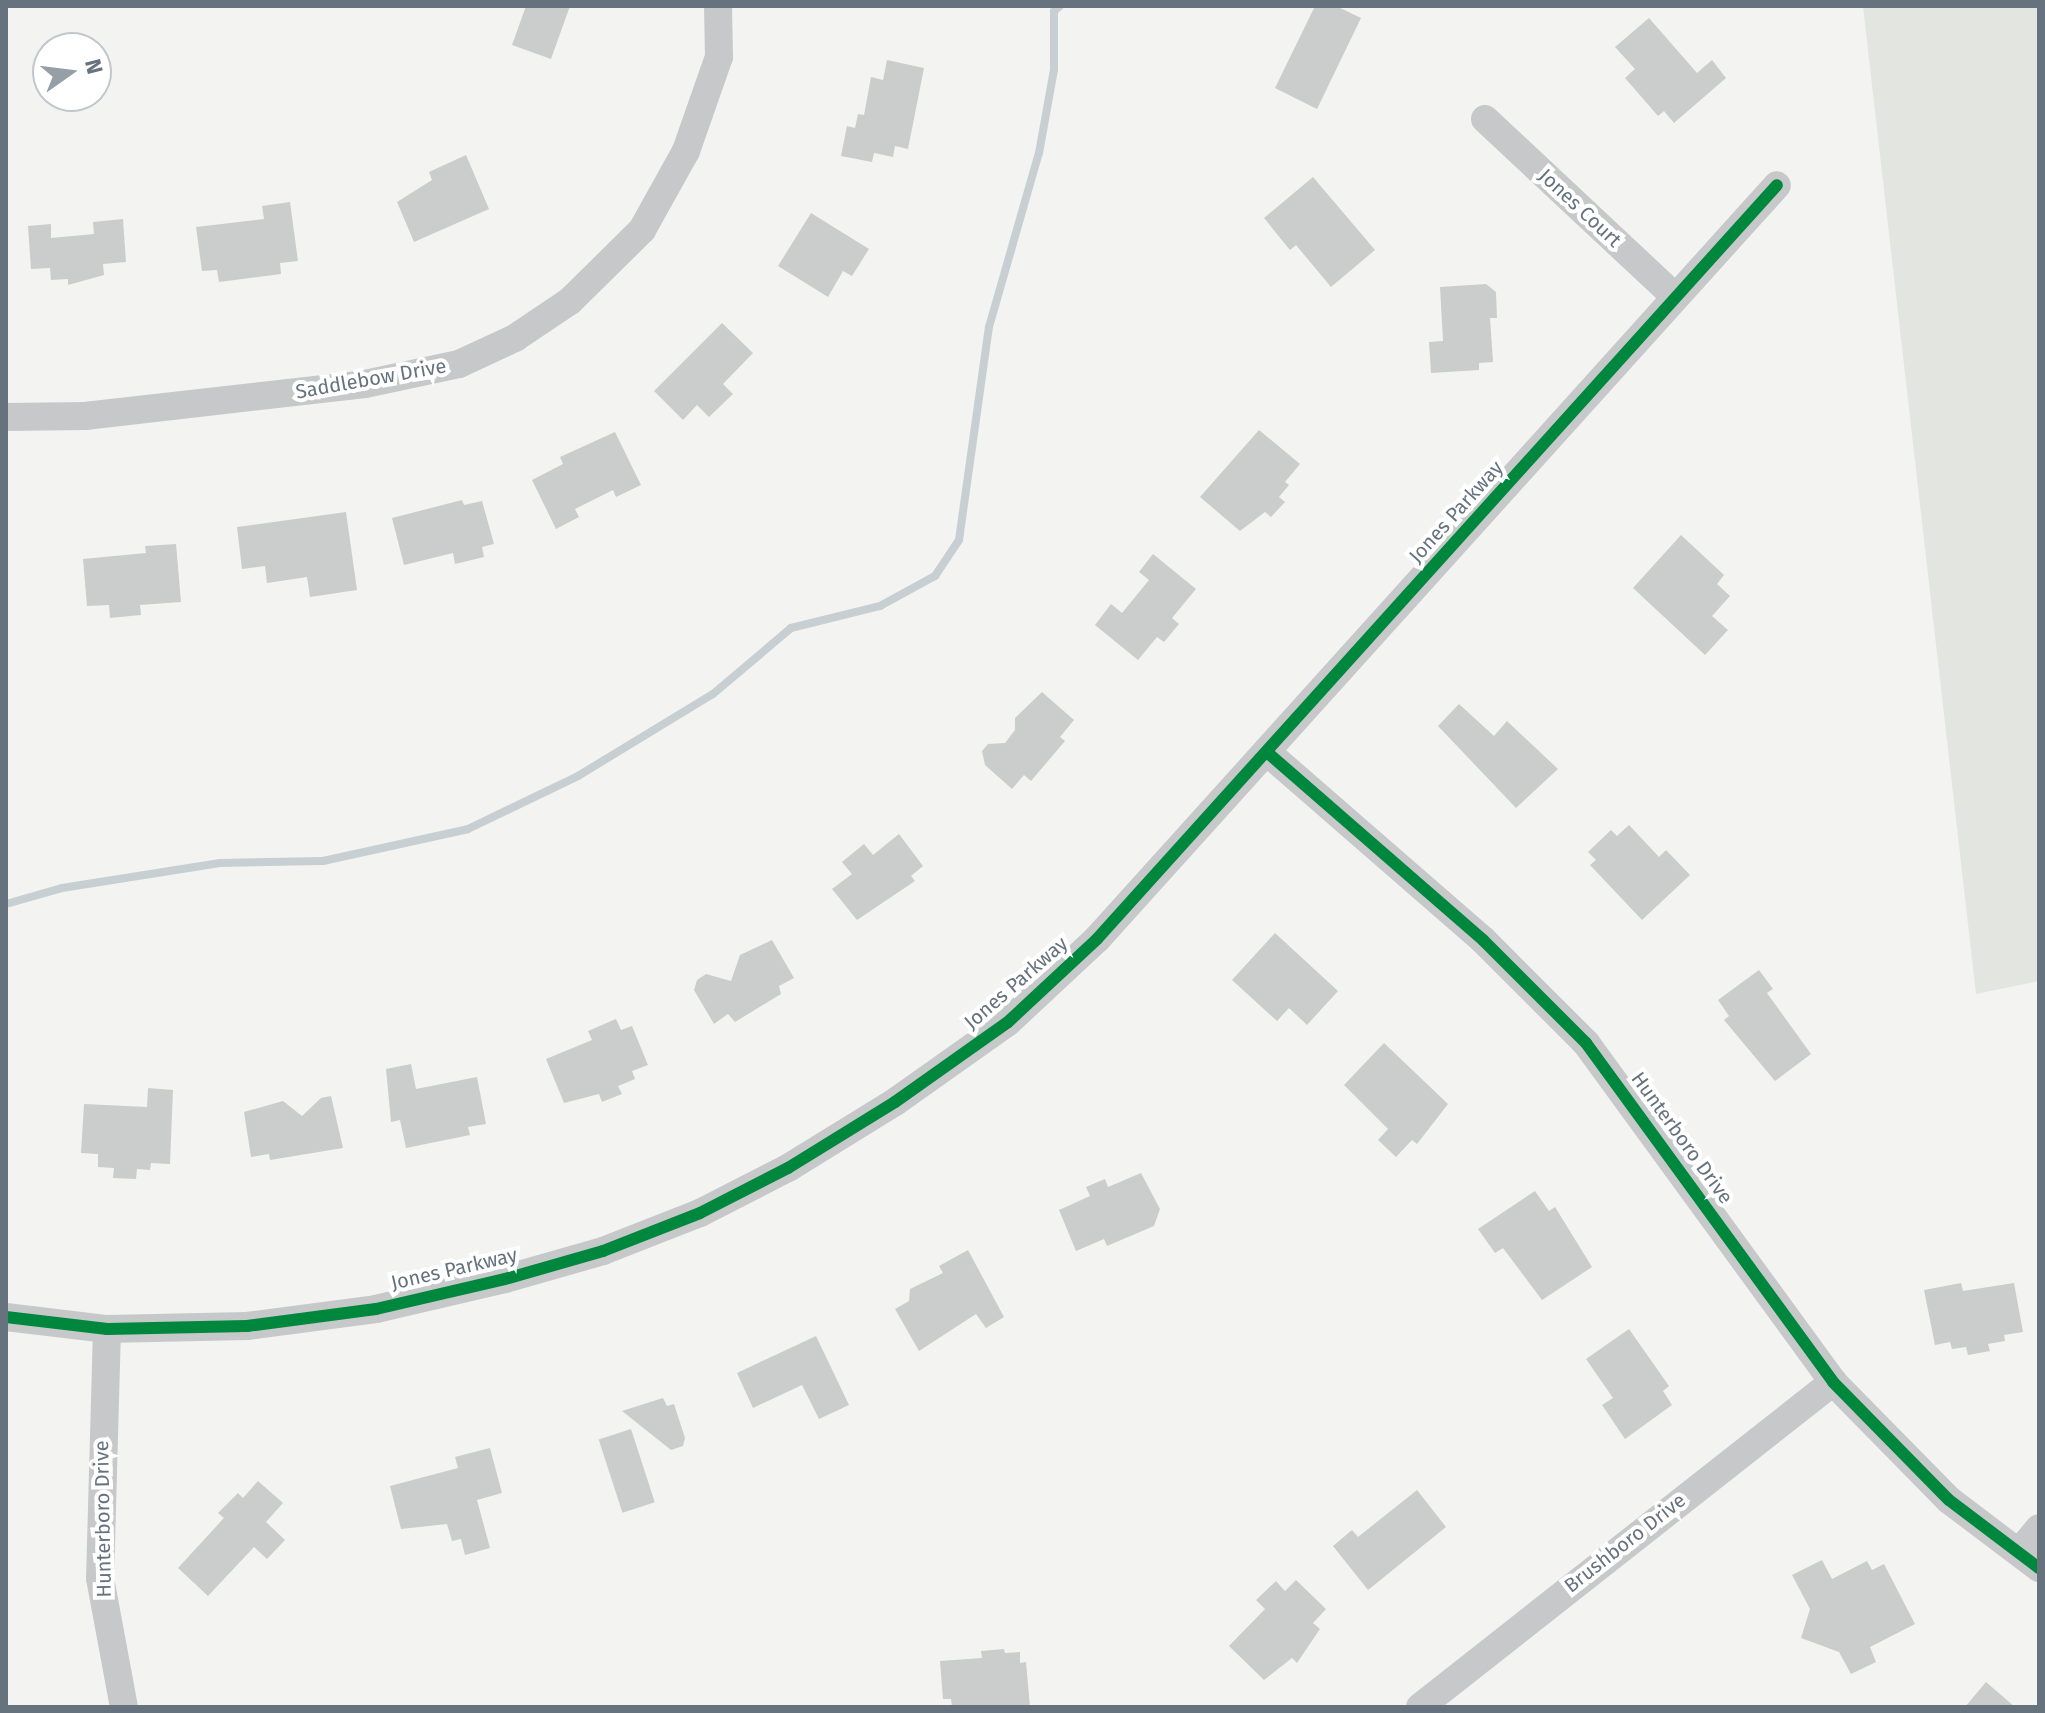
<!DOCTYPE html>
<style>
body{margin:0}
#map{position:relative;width:2045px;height:1713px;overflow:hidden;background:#f3f3f1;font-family:"Fira Sans",sans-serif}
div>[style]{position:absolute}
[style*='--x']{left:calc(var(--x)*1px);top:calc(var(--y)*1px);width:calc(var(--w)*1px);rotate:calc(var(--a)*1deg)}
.green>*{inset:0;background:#e2e5e0}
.stream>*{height:8px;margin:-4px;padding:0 4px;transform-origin:4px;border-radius:4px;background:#c8cfd2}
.building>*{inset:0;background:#cbcccc;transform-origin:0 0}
.minor>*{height:28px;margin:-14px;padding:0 14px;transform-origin:14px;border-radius:14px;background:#c7c8c9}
.cycleway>*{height:12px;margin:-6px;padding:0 6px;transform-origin:6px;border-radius:6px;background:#00873e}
span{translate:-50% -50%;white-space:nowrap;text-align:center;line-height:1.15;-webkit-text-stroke:8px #fff;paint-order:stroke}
.street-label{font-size:20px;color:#66727e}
.frame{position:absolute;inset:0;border:8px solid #66727e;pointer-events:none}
.north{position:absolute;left:32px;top:32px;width:80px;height:80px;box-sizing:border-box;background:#fff;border:2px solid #c2c7cb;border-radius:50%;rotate:76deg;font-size:22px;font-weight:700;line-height:32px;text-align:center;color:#66727e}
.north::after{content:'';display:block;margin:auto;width:28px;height:36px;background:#979fa6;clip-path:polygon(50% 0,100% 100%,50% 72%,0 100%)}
</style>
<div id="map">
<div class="green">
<div style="clip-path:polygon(1863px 6px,2039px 6px,2039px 981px,1976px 994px)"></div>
</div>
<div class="stream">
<div style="--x:6;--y:904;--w:58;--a:-15.9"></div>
<div style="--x:62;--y:888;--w:160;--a:-9"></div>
<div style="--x:220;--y:863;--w:103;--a:-1.1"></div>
<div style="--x:323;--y:861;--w:148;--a:-12.4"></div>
<div style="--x:468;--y:829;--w:122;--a:-25.7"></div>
<div style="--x:578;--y:776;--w:158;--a:-31.3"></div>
<div style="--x:713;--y:694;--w:102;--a:-40.2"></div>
<div style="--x:791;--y:628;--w:92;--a:-13.9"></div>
<div style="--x:880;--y:606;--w:63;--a:-28.6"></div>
<div style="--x:935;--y:576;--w:43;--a:-56.3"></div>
<div style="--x:959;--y:540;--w:215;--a:-82"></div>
<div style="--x:989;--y:327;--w:181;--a:-74"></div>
<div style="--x:1039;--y:153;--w:84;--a:-79.8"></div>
<div style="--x:1054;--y:70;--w:59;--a:-90"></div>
<div style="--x:1054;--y:11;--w:8;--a:-40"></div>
</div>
<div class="building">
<div style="clip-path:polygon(526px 6px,570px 6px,551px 59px,512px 45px)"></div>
<div style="clip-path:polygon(1315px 6px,1336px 6px,1361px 18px,1317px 109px,1275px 88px)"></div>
<div style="clip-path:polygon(1649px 18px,1697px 73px,1712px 60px,1726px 78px,1674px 123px,1664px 111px,1658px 116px,1625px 78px,1635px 69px,1615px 47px)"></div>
<div style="clip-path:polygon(887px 60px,924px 68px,908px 149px,895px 146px,893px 157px,874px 153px,872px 162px,841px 156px,847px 126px,855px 128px,858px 114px,864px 115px,871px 77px,883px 80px)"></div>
<div style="clip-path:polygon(466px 155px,489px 209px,414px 242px,397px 202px,432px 180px,429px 172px)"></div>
<div style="clip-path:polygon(1313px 177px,1375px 250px,1331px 287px,1296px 245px,1290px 250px,1264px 218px)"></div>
<div style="clip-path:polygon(290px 202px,298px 261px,280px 263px,281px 274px,219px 282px,217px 270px,202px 271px,196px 227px,264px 219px,262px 206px)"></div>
<div style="clip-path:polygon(811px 213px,869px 249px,852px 276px,843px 271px,828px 297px,778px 266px)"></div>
<div style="clip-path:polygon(123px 219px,126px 262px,103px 264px,104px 275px,68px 285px,68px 279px,51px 280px,50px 268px,31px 269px,28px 226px,51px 224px,51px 238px,94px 234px,93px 222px)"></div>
<div style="clip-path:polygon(1486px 284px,1496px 292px,1497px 318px,1490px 318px,1493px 362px,1479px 363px,1479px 370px,1431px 373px,1429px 342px,1443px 341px,1440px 287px)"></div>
<div style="clip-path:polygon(722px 323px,753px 353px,723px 384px,733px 394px,709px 417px,697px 405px,683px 420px,654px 391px)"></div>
<div style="clip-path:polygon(1259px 430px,1300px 464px,1285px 482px,1289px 485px,1279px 497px,1285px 502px,1271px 517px,1265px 512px,1240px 531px,1200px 497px)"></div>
<div style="clip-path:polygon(615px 432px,641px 485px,616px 497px,613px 490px,575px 509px,579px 517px,556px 529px,532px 480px,563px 464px,560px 457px)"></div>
<div style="clip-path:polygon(462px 500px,464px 505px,482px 501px,494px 544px,482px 547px,484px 557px,455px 564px,453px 553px,404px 565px,392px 518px)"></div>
<div style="clip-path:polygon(346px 512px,357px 590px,310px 597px,307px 577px,267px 583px,265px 566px,242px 569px,237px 527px)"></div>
<div style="clip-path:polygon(1681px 535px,1724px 575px,1717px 584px,1730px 596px,1712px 616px,1728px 630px,1705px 655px,1633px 588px)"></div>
<div style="clip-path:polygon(176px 544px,181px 602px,140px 605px,141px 615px,110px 618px,109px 605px,87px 606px,83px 559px,146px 553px,145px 546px)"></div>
<div style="clip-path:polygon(1153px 554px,1196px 589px,1172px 618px,1179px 624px,1164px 642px,1157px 637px,1138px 660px,1095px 625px,1111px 604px,1122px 613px,1149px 580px,1139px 572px)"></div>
<div style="clip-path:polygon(1042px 692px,1074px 720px,1060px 737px,1065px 741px,1031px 781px,1024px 775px,1012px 789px,985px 765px,982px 751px,988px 744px,1005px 743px,1015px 730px,1015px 718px)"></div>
<div style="clip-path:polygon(1459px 704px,1494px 736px,1507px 721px,1558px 769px,1516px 808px,1438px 726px)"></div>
<div style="clip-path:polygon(1629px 825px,1659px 857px,1666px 850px,1690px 875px,1642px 920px,1590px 865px,1596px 860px,1588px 852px,1611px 830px,1617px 836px)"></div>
<div style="clip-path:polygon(899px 834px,923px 866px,911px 876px,915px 881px,857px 920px,832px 889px,852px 874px,842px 862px,864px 844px,873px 855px)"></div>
<div style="clip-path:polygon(1275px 933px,1338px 991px,1307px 1025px,1289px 1008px,1277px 1021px,1232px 980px)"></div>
<div style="clip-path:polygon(772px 940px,794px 978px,779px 986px,781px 994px,735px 1022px,728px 1014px,714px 1024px,694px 990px,697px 980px,706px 974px,731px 981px,740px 955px)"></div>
<div style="clip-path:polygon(1759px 970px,1773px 989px,1767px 993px,1811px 1054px,1775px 1081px,1724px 1020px,1729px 1016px,1718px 1000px)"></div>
<div style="clip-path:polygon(616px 1019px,621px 1030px,632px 1026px,648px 1065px,632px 1071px,635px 1079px,618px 1086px,622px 1094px,602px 1102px,599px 1094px,564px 1103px,546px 1059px,592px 1040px,588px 1031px)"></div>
<div style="clip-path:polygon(1384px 1043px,1448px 1104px,1417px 1144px,1412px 1140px,1396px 1157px,1378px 1140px,1388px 1129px,1344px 1085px)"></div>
<div style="clip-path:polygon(411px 1064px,416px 1089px,477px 1077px,486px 1124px,468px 1127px,470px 1135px,406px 1148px,400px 1120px,391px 1122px,386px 1069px)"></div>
<div style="clip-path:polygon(148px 1088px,173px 1090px,170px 1164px,151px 1163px,150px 1170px,137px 1169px,136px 1179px,113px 1178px,114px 1168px,98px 1167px,98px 1154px,81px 1153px,84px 1104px,147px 1107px)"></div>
<div style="clip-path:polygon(331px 1096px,343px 1148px,270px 1160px,269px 1154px,251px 1157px,244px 1112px,283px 1101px,302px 1116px,321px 1098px)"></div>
<div style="clip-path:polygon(1141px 1173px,1160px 1209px,1154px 1226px,1107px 1246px,1104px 1239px,1076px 1251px,1059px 1210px,1090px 1196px,1086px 1187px,1105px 1179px,1108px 1187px)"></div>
<div style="clip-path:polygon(1535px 1191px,1549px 1211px,1555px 1207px,1592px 1267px,1542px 1300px,1503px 1248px,1495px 1253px,1478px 1229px)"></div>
<div style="clip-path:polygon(968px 1250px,1004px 1317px,986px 1328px,976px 1314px,919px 1351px,895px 1309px,909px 1301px,910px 1289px,943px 1273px,939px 1266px)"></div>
<div style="clip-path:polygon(1961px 1283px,1963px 1291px,2014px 1283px,2023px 1332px,2004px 1335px,2005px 1341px,1988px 1344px,1990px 1351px,1968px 1355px,1966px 1347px,1952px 1349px,1950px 1342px,1935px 1345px,1924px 1290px)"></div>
<div style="clip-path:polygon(1629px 1329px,1669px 1386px,1663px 1391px,1672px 1405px,1625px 1439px,1602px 1405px,1613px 1398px,1586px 1359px)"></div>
<div style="clip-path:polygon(816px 1336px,849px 1405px,819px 1419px,802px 1385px,753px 1408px,737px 1373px)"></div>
<div style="clip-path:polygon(663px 1398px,667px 1406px,674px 1404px,685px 1438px,683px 1446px,671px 1450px,622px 1411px)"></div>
<div style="left:631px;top:1429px;width:77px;height:34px;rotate:72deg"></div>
<div style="clip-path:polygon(490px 1448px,502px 1493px,477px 1500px,490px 1548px,465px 1555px,461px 1539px,452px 1541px,447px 1524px,401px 1529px,390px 1486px,458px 1468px,455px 1457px)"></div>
<div style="clip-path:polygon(258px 1481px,283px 1503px,266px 1522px,285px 1540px,267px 1559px,254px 1547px,208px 1596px,178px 1568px,224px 1518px,218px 1513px,238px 1493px,243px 1498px)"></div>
<div style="clip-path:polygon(1417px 1490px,1446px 1527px,1368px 1590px,1333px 1546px,1352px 1530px,1358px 1537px)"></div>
<div style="clip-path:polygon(1822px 1560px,1832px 1579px,1867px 1561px,1872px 1570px,1884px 1564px,1915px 1624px,1870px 1647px,1876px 1662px,1851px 1674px,1839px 1652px,1801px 1638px,1810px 1609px,1792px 1575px)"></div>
<div style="clip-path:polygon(1296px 1580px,1326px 1609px,1313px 1623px,1320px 1629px,1297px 1663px,1292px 1658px,1264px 1680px,1229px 1646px,1265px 1609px,1256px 1600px,1276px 1581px,1285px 1591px)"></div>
<div style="clip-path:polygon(1004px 1649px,1005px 1653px,1020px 1652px,1020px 1663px,1026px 1662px,1030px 1707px,952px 1707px,951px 1699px,943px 1699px,940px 1661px,982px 1658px,981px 1651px)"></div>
<div style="clip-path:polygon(1986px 1682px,2015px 1707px,1965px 1707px)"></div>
</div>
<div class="minor">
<div style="--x:1485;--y:119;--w:260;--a:43.1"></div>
<div style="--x:6;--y:417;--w:79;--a:-0.7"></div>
<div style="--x:85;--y:416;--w:282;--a:-6.5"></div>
<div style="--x:365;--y:384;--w:96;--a:-12"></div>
<div style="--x:459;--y:364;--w:62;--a:-24.9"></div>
<div style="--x:515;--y:338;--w:66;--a:-33.9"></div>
<div style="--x:570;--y:301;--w:101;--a:-44.6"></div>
<div style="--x:642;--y:230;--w:90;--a:-60.9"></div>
<div style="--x:686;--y:151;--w:100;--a:-70.7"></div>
<div style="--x:719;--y:57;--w:51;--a:-91.1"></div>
<div style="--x:1268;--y:753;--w:285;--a:41"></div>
<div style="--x:1483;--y:940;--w:146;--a:45"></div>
<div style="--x:1586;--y:1043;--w:419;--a:53.9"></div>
<div style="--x:1833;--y:1382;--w:165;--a:45.5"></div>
<div style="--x:1949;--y:1500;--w:113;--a:37.1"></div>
<div style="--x:6;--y:1317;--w:102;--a:6.8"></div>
<div style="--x:107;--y:1329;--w:140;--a:-1.2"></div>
<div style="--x:247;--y:1326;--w:130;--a:-7.5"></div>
<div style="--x:376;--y:1309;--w:132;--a:-13.1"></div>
<div style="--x:505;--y:1279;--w:102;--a:-15.9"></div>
<div style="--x:603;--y:1251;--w:104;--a:-21.4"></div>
<div style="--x:700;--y:1213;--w:99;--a:-27.1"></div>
<div style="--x:788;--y:1168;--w:126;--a:-31.7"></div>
<div style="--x:895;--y:1102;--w:138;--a:-35.3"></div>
<div style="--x:1008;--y:1022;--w:122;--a:-43"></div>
<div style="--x:1097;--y:939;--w:1015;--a:-47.95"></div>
<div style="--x:107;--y:1329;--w:249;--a:91.6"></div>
<div style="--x:100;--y:1578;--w:131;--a:79.5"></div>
<div style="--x:2019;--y:1552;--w:31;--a:-50"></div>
<div style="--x:1420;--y:1707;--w:526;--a:-38.2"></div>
</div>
<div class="cycleway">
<div style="--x:1268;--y:753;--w:285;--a:41"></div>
<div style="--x:1483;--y:940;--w:146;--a:45"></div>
<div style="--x:1586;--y:1043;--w:419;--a:53.9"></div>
<div style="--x:1833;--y:1382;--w:165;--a:45.5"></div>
<div style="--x:1949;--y:1500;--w:113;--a:37.1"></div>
<div style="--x:6;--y:1317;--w:102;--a:6.8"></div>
<div style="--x:107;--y:1329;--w:140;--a:-1.2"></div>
<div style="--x:247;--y:1326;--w:130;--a:-7.5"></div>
<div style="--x:376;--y:1309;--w:132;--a:-13.1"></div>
<div style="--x:505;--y:1279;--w:102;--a:-15.9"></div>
<div style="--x:603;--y:1251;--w:104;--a:-21.4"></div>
<div style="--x:700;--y:1213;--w:99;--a:-27.1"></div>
<div style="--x:788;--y:1168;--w:126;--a:-31.7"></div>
<div style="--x:895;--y:1102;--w:138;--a:-35.3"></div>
<div style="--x:1008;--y:1022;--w:122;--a:-43"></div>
<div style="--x:1097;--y:939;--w:1015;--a:-47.95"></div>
</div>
<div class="street-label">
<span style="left:1580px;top:208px;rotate:43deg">Jones Court</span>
<span style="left:371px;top:379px;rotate:-10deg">Saddlebow Drive</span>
<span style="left:1456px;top:512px;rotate:-48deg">Jones Parkway</span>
<span style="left:1016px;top:983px;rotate:-41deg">Jones Parkway</span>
<span style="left:1682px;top:1138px;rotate:54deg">Hunterboro Drive</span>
<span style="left:454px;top:1269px;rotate:-13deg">Jones Parkway</span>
<span style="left:103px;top:1519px;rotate:-91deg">Hunterboro Drive</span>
<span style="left:1625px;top:1543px;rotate:-38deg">Brushboro Drive</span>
</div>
<div class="frame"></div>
<div class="north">N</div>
</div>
